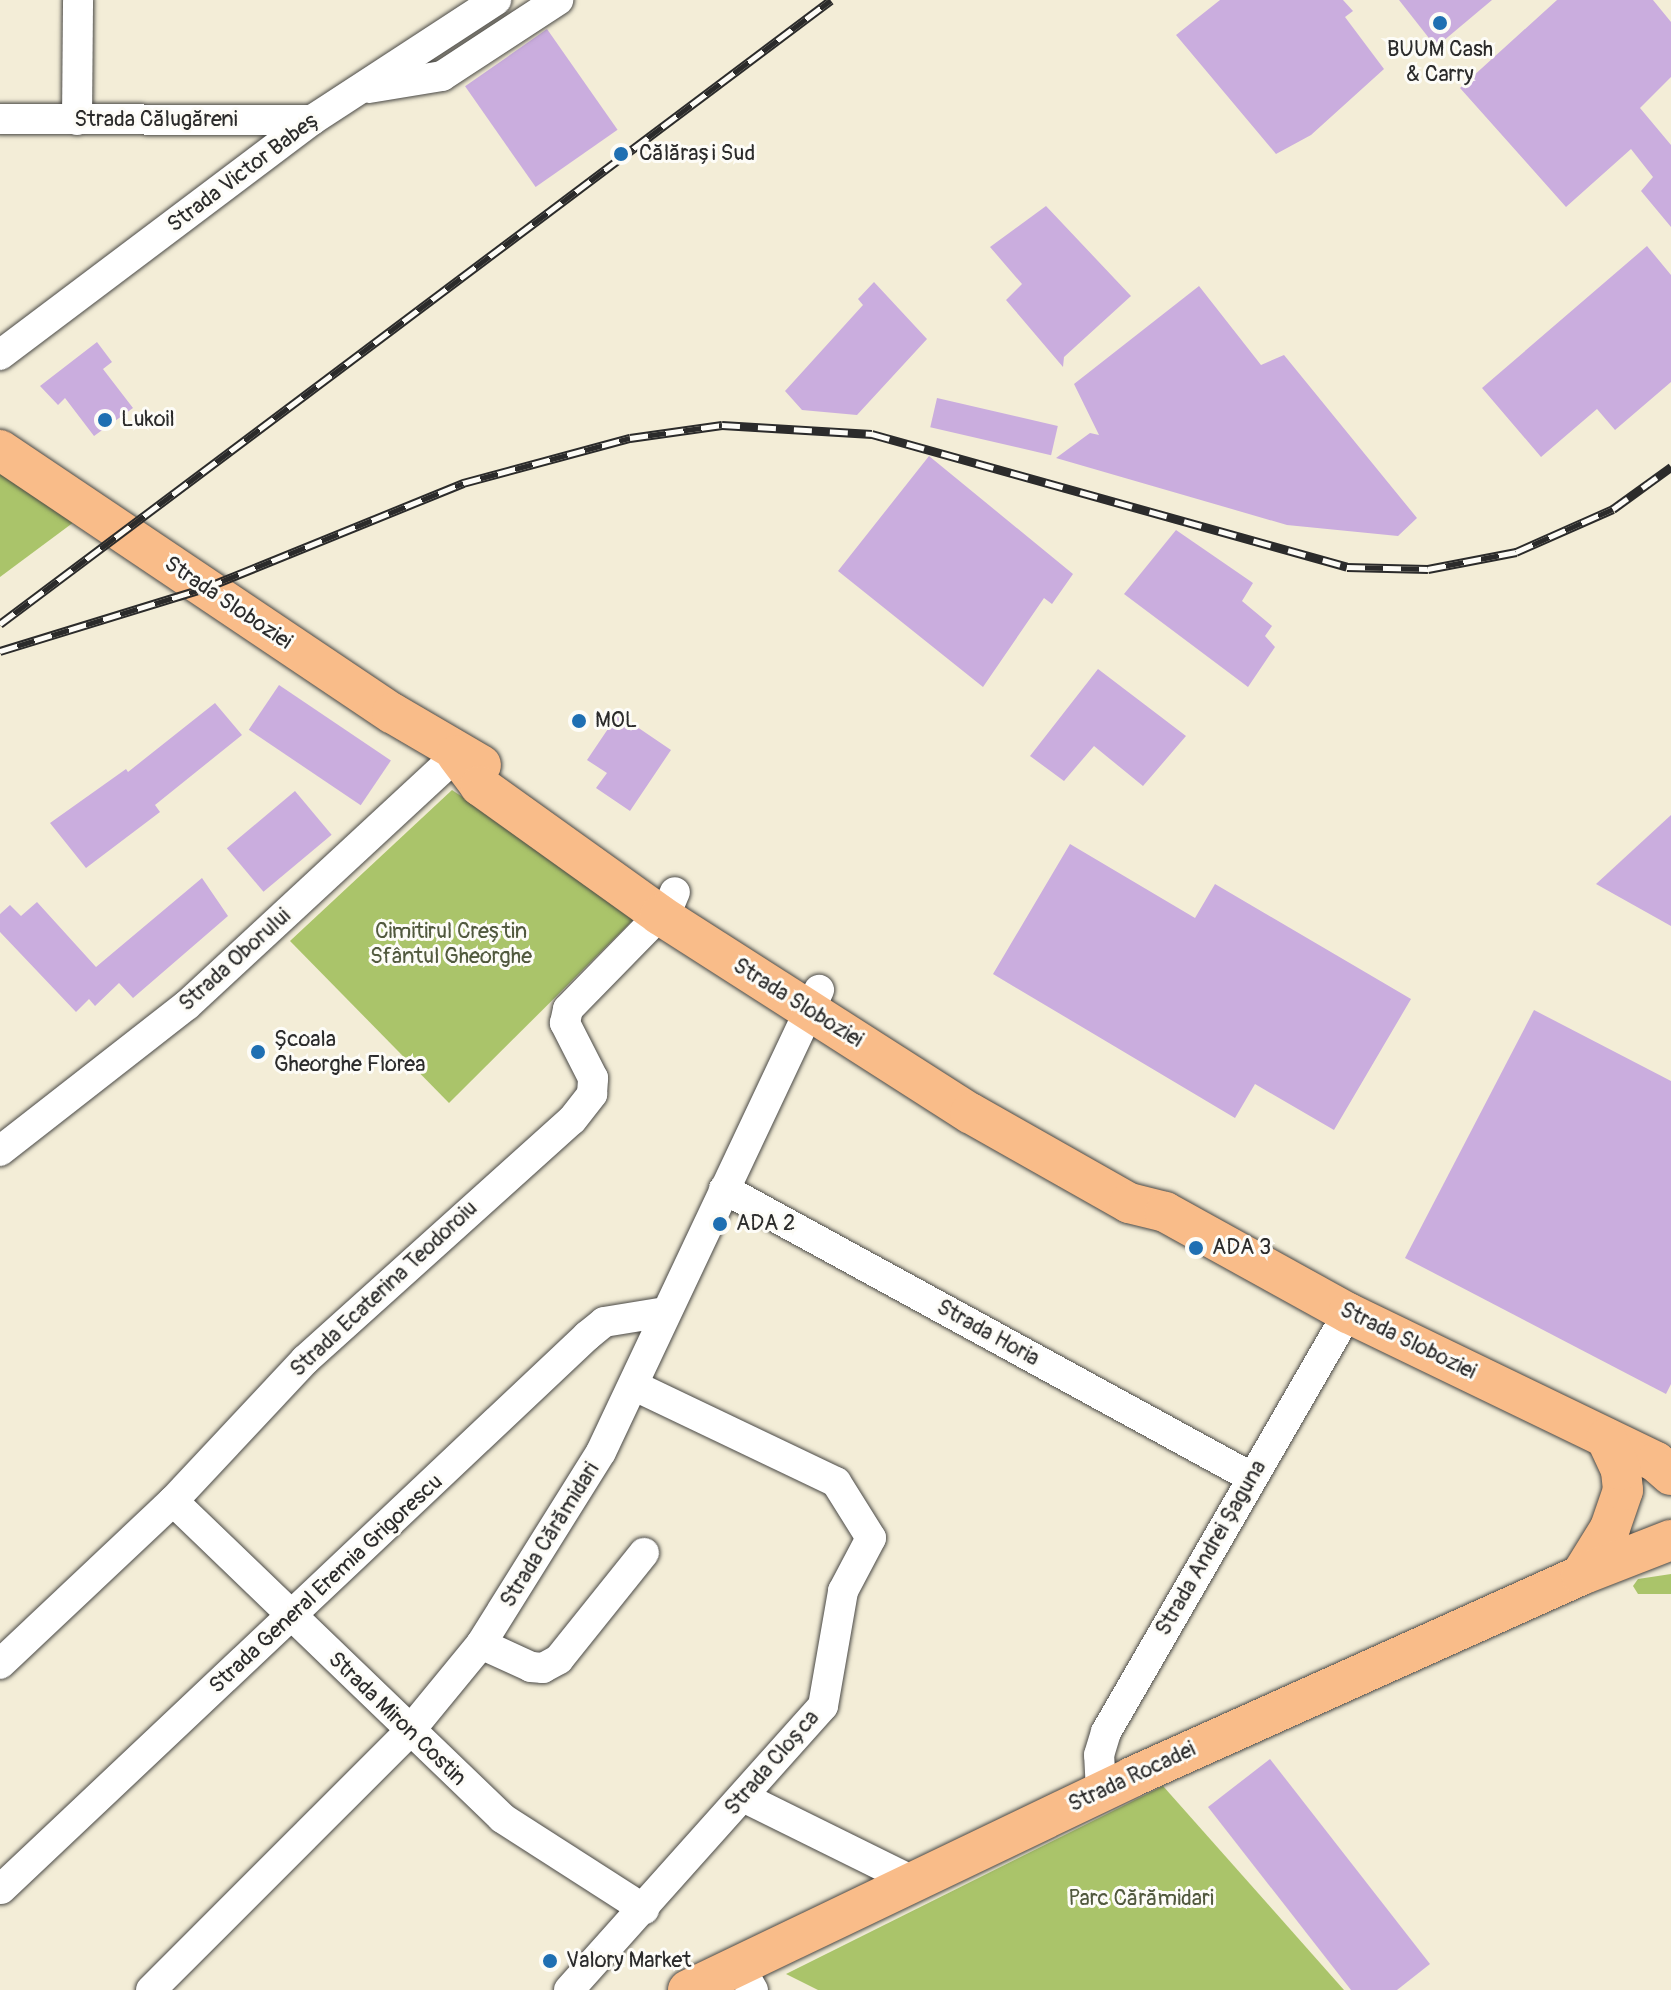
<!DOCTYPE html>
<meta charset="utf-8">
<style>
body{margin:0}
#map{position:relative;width:1671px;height:1990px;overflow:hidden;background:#f3edd7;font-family:Pangolin,sans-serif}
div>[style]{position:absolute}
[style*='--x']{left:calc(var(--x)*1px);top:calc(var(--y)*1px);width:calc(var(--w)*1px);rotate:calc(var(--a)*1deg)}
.green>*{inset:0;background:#aac46a}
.building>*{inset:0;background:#caadde;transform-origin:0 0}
.roads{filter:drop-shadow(0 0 2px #494845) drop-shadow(0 0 2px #494845)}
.minor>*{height:30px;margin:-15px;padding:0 15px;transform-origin:15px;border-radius:15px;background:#fff}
.major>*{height:40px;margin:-20px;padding:0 20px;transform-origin:20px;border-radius:20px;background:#f9bc89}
.rail>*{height:9px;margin-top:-4.5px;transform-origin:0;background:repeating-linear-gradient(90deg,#fdfcf7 0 18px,#2b2b2b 0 36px);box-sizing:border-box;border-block:2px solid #2b2b2b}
.dots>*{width:22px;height:22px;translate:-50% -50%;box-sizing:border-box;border:4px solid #fdfcf7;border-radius:50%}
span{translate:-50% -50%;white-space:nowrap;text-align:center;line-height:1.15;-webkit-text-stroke:6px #fdfcf7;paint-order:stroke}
.poi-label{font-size:22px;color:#2b2b2b}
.left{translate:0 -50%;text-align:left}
.street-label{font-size:22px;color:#2b2b2b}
.park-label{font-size:22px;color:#51593e}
</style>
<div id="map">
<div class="green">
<div style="clip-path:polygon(0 472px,74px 522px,0 577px)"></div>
<div style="clip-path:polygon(452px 790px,639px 914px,449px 1103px,290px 941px)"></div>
<div style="clip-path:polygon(1671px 1574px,1671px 1594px,1638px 1594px,1633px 1586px,1638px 1579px)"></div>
<div style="clip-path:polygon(1163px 1786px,1344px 1990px,818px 1990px,786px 1974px)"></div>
</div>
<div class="building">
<div style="clip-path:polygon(1220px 0,1343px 0,1353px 11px,1345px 17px,1384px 69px,1311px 135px,1276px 154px,1176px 35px)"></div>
<div style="clip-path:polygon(1399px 0,1492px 0,1436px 47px)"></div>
<div style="clip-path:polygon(1557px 0,1653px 0,1671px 22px,1671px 77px,1640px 108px,1671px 145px,1671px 227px,1641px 191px,1653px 177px,1631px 149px,1566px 207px,1460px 88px)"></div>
<div style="left:547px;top:29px;width:123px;height:100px;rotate:55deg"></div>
<div style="clip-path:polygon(1046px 206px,1131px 296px,1064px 357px,1063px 367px,1006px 300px,1022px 284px,990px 247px)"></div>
<div style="clip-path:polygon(1647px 246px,1671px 275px,1671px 382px,1615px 430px,1597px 409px,1541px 457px,1482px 388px)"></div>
<div style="clip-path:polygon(874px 282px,927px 339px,857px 415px,802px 410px,785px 391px,863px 305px,858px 299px)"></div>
<div style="clip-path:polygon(1199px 286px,1261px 365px,1284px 355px,1417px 518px,1398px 536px,1287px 525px,1056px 458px,1090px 433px,1099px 435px,1074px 384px)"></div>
<div style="clip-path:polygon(97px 342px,112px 362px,103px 369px,133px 408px,94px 436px,65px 398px,58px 405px,40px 386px)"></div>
<div style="left:937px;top:398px;width:124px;height:30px;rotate:13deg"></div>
<div style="clip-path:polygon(929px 456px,1073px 574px,1052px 604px,1044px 598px,983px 687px,838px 571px)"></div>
<div style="clip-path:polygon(1176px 530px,1253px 583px,1242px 601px,1272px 626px,1265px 636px,1275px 647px,1248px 687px,1124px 594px)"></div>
<div style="clip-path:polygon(1098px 669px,1186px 736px,1143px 786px,1094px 746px,1064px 781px,1030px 756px)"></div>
<div style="left:279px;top:685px;width:135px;height:54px;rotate:34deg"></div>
<div style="clip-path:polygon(215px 703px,242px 735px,155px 805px,160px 812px,86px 868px,50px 823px,126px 769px,128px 772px)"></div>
<div style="clip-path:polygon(618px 714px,671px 750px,630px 811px,596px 788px,607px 773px,587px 760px)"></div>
<div style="left:295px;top:791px;width:57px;height:89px;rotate:50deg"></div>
<div style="clip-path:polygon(1671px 815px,1671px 926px,1596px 884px)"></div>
<div style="clip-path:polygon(1070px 844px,1195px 918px,1215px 884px,1411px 999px,1334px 1130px,1255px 1084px,1235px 1118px,993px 974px)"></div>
<div style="clip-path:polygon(202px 878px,228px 916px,133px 998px,119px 983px,95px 1006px,89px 999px,76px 1012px,0 932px,0 914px,10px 905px,21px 916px,37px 902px,96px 967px)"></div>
<div style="clip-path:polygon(1534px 1010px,1671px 1081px,1671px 1384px,1666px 1394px,1405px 1258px)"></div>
<div style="clip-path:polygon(1270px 1759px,1430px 1964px,1397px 1990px,1351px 1990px,1208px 1807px)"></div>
</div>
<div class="roads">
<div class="minor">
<div style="--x:369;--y:88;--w:74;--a:-9.3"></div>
<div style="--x:442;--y:76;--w:139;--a:-33.2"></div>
<div style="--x:0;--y:119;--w:312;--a:0.2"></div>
<div style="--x:77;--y:120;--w:120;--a:-89.5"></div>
<div style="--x:0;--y:355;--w:391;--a:-37"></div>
<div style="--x:312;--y:120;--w:220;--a:-33.1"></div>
<div style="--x:0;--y:1151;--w:237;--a:-38"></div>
<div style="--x:187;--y:1005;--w:368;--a:-42.8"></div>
<div style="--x:724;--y:1189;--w:601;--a:28.66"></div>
<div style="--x:173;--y:1501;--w:457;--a:43.9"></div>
<div style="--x:502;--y:1818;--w:169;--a:32.7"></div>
<div style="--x:481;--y:1644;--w:55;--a:24.7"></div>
<div style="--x:531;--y:1667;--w:12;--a:5"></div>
<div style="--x:543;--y:1668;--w:18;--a:-29"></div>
<div style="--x:559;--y:1659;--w:136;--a:-51.3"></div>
<div style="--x:0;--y:1664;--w:238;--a:-43.3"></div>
<div style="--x:173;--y:1501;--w:193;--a:-46.9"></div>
<div style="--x:305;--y:1360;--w:359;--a:-42"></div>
<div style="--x:572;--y:1120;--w:33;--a:-52"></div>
<div style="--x:592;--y:1094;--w:16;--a:-86"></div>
<div style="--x:593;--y:1078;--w:62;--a:-117"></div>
<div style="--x:565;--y:1023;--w:14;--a:-78"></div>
<div style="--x:568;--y:1009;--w:144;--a:-45.6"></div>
<div style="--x:669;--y:906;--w:15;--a:-67"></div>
<div style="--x:1101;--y:1791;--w:36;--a:-93"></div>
<div style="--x:1099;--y:1755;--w:24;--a:-73"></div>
<div style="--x:1106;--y:1732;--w:484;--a:-60"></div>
<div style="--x:743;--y:1797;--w:194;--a:26.3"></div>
<div style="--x:1;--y:1889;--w:806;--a:-43.34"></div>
<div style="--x:587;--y:1336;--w:22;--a:-39"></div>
<div style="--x:604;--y:1322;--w:62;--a:-9.3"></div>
<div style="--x:739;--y:1966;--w:28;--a:60"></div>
<div style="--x:151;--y:1990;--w:363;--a:-45"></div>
<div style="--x:408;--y:1733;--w:115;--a:-50.6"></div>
<div style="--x:481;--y:1644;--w:226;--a:-58"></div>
<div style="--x:601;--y:1452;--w:511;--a:-64.74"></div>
<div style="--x:569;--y:1990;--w:381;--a:-48.2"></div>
<div style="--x:823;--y:1706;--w:117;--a:-80.1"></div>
<div style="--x:843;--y:1591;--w:60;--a:-62.2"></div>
<div style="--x:871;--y:1538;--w:66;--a:-122"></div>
<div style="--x:836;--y:1482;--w:223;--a:-154.5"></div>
</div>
<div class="major">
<div style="--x:0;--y:450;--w:472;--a:33.9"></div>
<div style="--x:392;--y:713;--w:103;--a:30.3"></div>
<div style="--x:457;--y:755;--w:39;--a:53"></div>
<div style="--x:480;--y:786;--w:221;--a:35.6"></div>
<div style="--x:660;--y:915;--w:368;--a:32.6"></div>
<div style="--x:970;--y:1113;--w:183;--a:29.5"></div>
<div style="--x:1129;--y:1203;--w:37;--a:14"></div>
<div style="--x:1165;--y:1212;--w:209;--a:28.9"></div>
<div style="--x:1348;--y:1313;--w:342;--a:25.8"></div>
<div style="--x:1656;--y:1462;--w:20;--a:41"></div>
<div style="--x:1581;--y:1575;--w:55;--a:-58.3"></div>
<div style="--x:1610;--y:1528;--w:40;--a:-71.1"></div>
<div style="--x:1623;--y:1490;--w:20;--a:-96"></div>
<div style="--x:1621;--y:1470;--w:35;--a:-115"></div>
<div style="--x:688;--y:1990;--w:492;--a:-25.6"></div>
<div style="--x:1132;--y:1777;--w:492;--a:-24.2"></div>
<div style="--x:1581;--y:1575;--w:97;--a:-21.3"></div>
</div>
</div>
<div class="rail">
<div style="--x:0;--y:624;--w:1039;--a:-36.9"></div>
<div style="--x:0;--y:651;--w:214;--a:-17.1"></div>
<div style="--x:205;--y:588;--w:279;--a:-22.1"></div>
<div style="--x:463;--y:483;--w:173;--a:-15.1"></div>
<div style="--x:630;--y:438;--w:93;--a:-8"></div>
<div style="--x:722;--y:425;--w:150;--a:3.4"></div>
<div style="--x:872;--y:434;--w:493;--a:15.6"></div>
<div style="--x:1347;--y:567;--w:81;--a:1.4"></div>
<div style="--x:1428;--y:569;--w:90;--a:-10.9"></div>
<div style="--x:1516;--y:552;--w:106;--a:-23.9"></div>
<div style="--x:1613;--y:509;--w:72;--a:-35.9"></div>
</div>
<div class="dots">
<div style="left:1440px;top:23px;background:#1f6fb2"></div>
<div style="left:621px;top:154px;background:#1f6fb2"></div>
<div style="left:105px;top:420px;background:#1f6fb2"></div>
<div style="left:579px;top:721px;background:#1f6fb2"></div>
<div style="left:258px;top:1052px;background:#1f6fb2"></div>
<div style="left:720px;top:1224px;background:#1f6fb2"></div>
<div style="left:1196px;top:1248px;background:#1f6fb2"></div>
<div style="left:550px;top:1961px;background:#1f6fb2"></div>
</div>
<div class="poi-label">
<span style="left:1440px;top:62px">BUUM Cash<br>&amp; Carry</span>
<span class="left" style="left:639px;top:154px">Călărași Sud</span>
<span class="left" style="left:121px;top:420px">Lukoil</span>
<span class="left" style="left:595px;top:721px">MOL</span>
<span class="left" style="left:274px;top:1052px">Școala<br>Gheorghe Florea</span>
<span class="left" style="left:736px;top:1224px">ADA 2</span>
<span class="left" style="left:1212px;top:1248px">ADA 3</span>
<span class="left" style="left:566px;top:1961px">Valory Market</span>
</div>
<div class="street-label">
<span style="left:156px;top:120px">Strada Călugăreni</span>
<span style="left:244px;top:172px;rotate:-37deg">Strada Victor Babeș</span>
<span style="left:228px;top:603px;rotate:34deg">Strada Sloboziei</span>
<span style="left:235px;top:960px;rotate:-42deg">Strada Oborului</span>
<span style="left:798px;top:1003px;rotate:32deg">Strada Sloboziei</span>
<span style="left:384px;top:1289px;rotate:-43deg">Strada Ecaterina Teodoroiu</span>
<span style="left:988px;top:1333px;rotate:29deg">Strada Horia</span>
<span style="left:1408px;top:1341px;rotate:26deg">Strada Sloboziei</span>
<span style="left:550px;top:1535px;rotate:-58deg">Strada Cărămidari</span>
<span style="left:1211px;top:1548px;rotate:-60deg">Strada Andrei Șaguna</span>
<span style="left:326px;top:1584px;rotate:-43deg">Strada General Eremia Grigorescu</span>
<span style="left:397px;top:1719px;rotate:44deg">Strada Miron Costin</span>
<span style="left:772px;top:1763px;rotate:-49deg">Strada Cloșca</span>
<span style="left:1132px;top:1777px;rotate:-25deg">Strada Rocadei</span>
</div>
<div class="park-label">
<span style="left:451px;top:944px">Cimitirul Creștin<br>Sfântul Gheorghe</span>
<span style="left:1141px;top:1899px">Parc Cărămidari</span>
</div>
</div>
